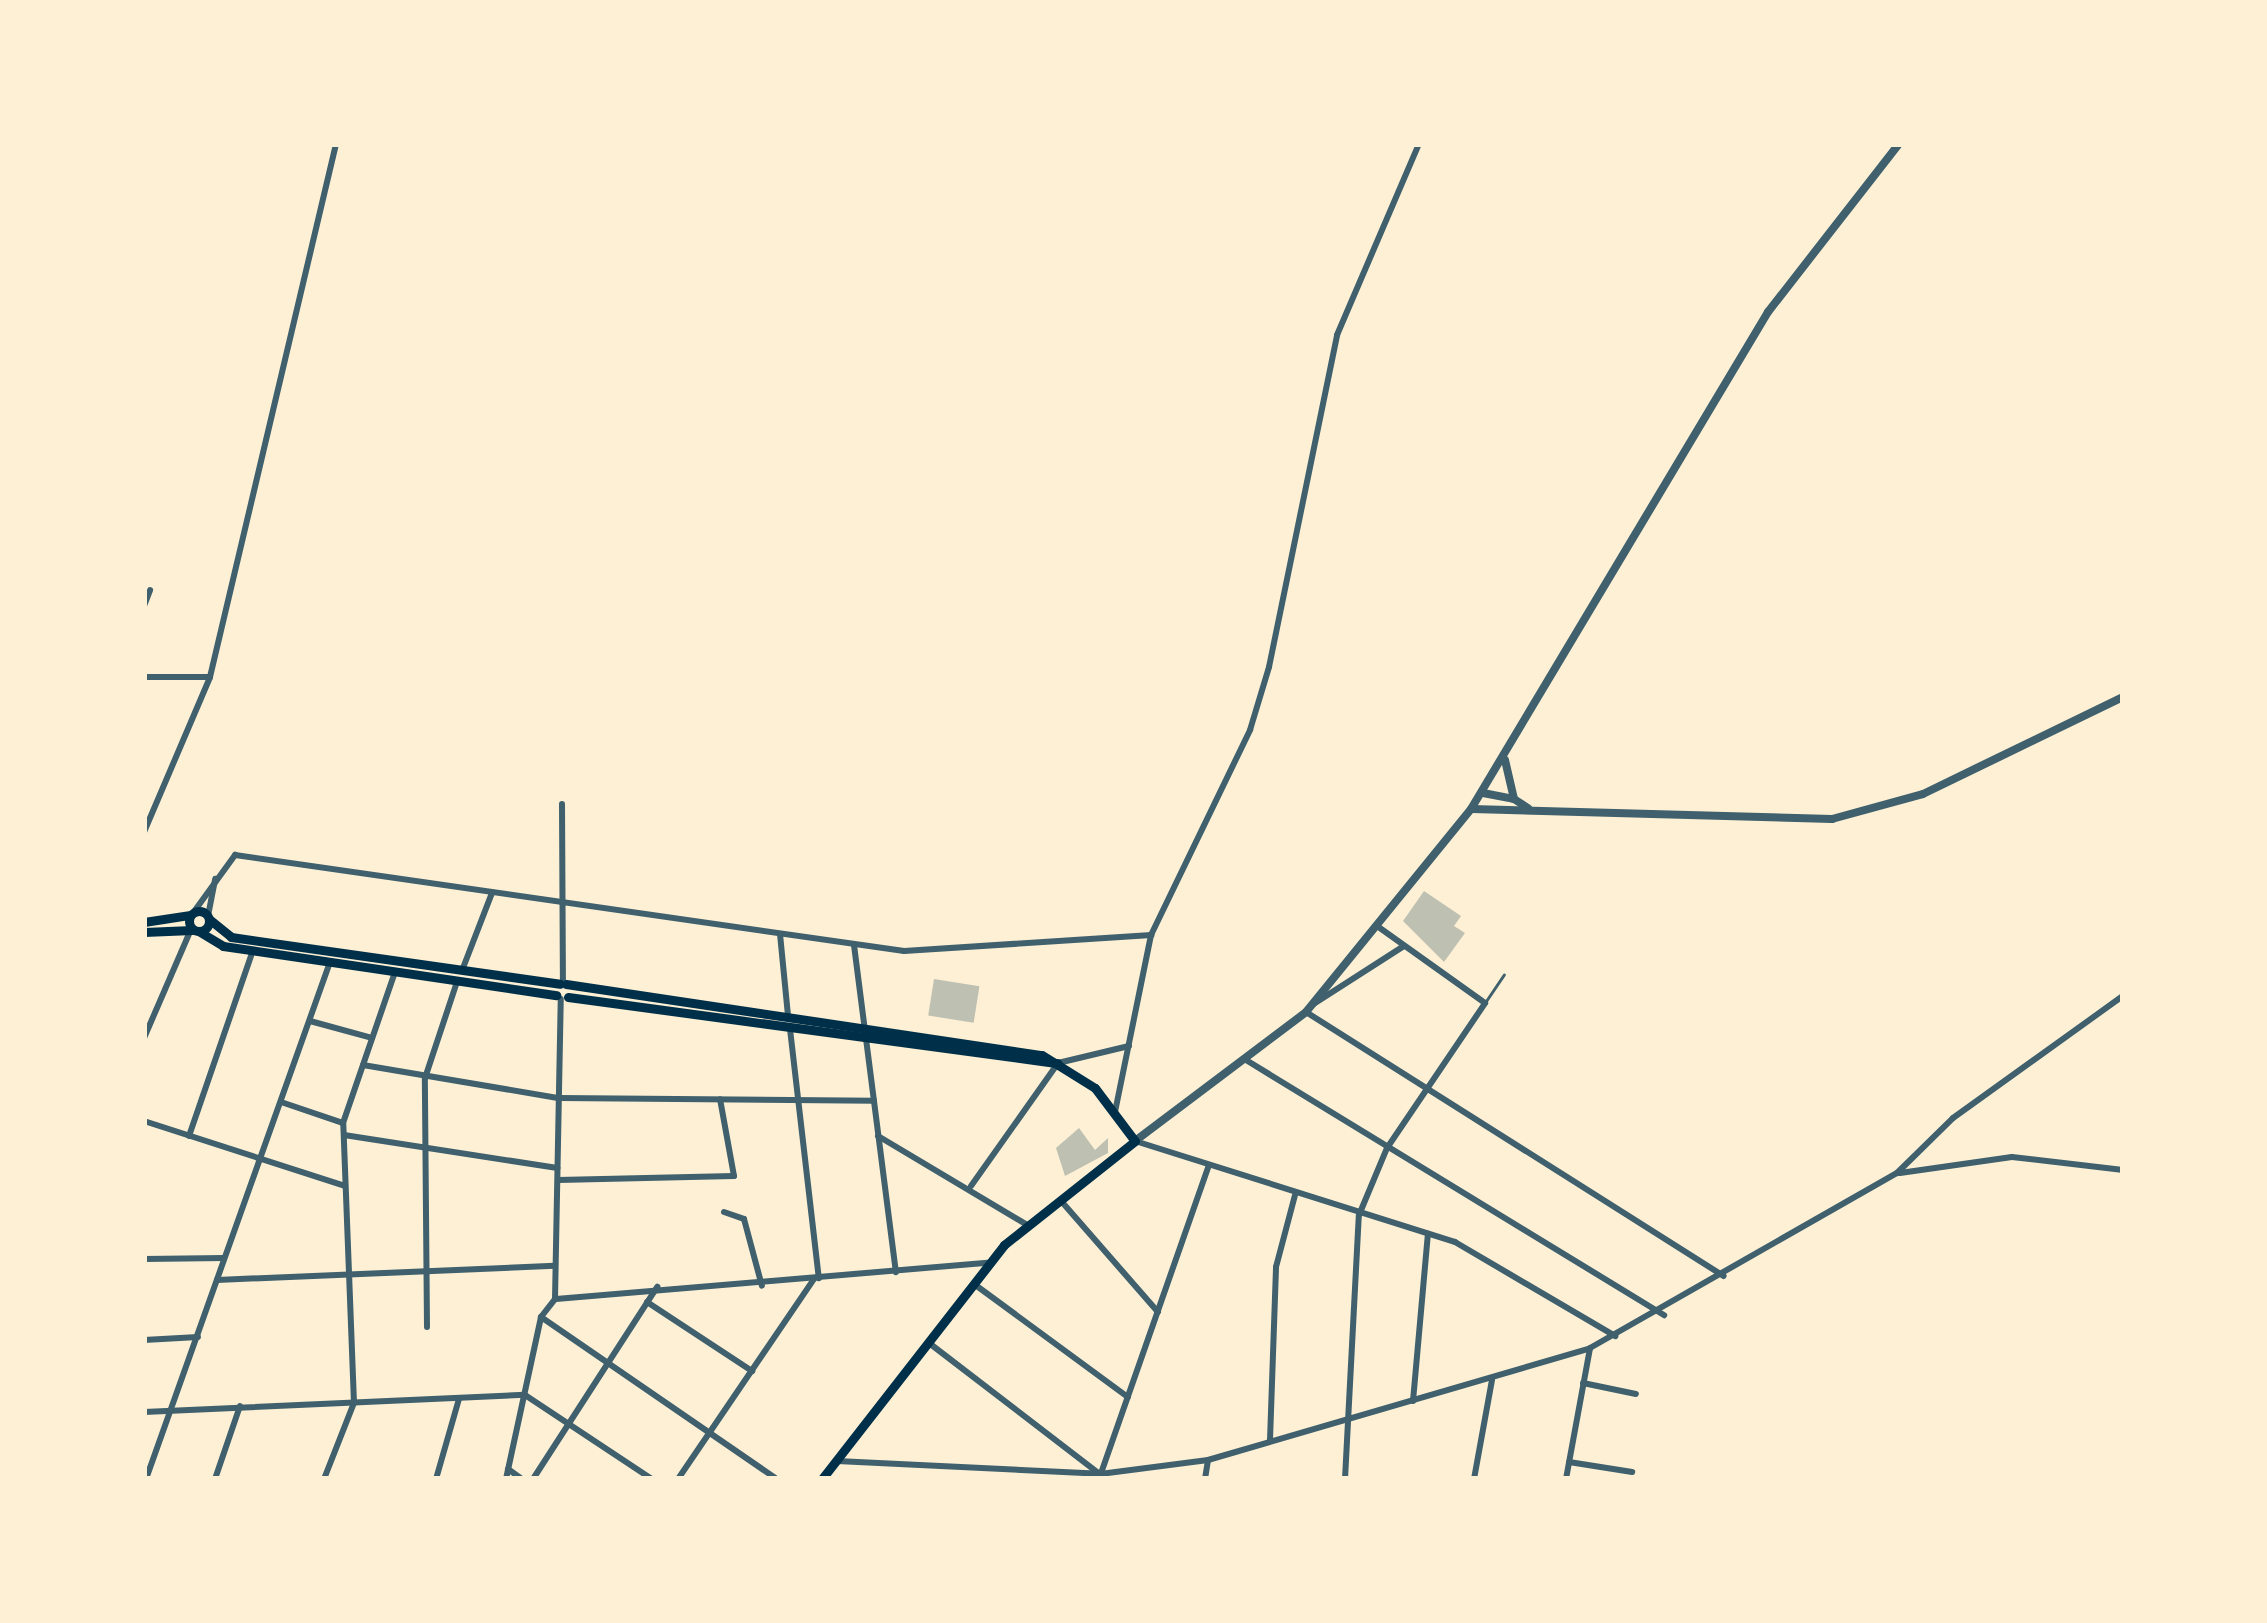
<!DOCTYPE html>
<style>
body{margin:0}
#map{position:relative;width:2267px;height:1623px;overflow:hidden;background:#fdf0d5;font-family:"Source Sans 3",sans-serif}
div>[style]{position:absolute}
[style*='--x']{left:calc(var(--x)*1px);top:calc(var(--y)*1px);width:calc(var(--w)*1px);rotate:calc(var(--a)*1deg)}
.building>*{inset:0;background:#bec0b2;transform-origin:0 0}
.service>*{height:3px;margin:-1.5px;padding:0 1.5px;transform-origin:1.5px;border-radius:1.5px;background:#3f606c}
.minor>*{height:6px;margin:-3px;padding:0 3px;transform-origin:3px;border-radius:3px;background:#3f606c}
.tertiary>*{height:8px;margin:-4px;padding:0 4px;transform-origin:4px;border-radius:4px;background:#3f606c}
.secondary>*{height:9px;margin:-4.5px;padding:0 4.5px;transform-origin:4.5px;border-radius:4.5px;background:#003049}
.secondary>.ring{margin:-4.5px;padding:0;box-sizing:content-box;background:none;border:9px solid #003049;border-radius:50%}
span{translate:-50% -50%;white-space:nowrap;text-align:center;line-height:1.15;-webkit-text-stroke:10px #fdf0d5;paint-order:stroke}
.frame{position:absolute;inset:0;border:147px solid #fdf0d5;pointer-events:none}
</style>
<div id="map">
<div class="building">
<div style="clip-path:polygon(1424px 891px,1461px 916px,1454px 926px,1465px 933px,1444px 962px,1403px 921px)"></div>
<div style="left:934px;top:979px;width:46px;height:37px;rotate:9deg"></div>
<div style="clip-path:polygon(1079px 1128px,1095px 1150px,1108px 1138px,1108px 1153px,1065px 1176px,1056px 1148px)"></div>
</div>
<div class="service">
<div style="--x:1486;--y:1001;--w:32;--a:-56"></div>
</div>
<div class="minor">
<div style="--x:144;--y:606;--w:17;--a:-69"></div>
<div style="--x:144;--y:677;--w:66;--a:0"></div>
<div style="--x:562;--y:804;--w:179;--a:89.7"></div>
<div style="--x:144;--y:832;--w:168;--a:-66.9"></div>
<div style="--x:210;--y:677;--w:548;--a:-76.7"></div>
<div style="--x:193;--y:913;--w:72;--a:-54.1"></div>
<div style="--x:235;--y:855;--w:676;--a:8.17"></div>
<div style="--x:904;--y:951;--w:248;--a:-3.7"></div>
<div style="--x:208;--y:916;--w:38;--a:-79"></div>
<div style="--x:780;--y:934;--w:82;--a:84.4"></div>
<div style="--x:854;--y:945;--w:330;--a:82.7"></div>
<div style="--x:463;--y:968;--w:80;--a:-68.9"></div>
<div style="--x:1312;--y:1005;--w:109;--a:-32.7"></div>
<div style="--x:1306;--y:1012;--w:494;--a:32.3"></div>
<div style="--x:310;--y:1021;--w:64;--a:15.3"></div>
<div style="--x:790;--y:1029;--w:251;--a:83.4"></div>
<div style="--x:144;--y:1038;--w:113;--a:-66.6"></div>
<div style="--x:1246;--y:1060;--w:490;--a:31.4"></div>
<div style="--x:363;--y:1065;--w:199;--a:9.6"></div>
<div style="--x:559;--y:1098;--w:315;--a:0.5"></div>
<div style="--x:281;--y:1102;--w:65;--a:18.7"></div>
<div style="--x:1115;--y:1112;--w:181;--a:-78.5"></div>
<div style="--x:1151;--y:935;--w:228;--a:-64.2"></div>
<div style="--x:1250;--y:730;--w:66;--a:-73.2"></div>
<div style="--x:1269;--y:667;--w:339;--a:-78.4"></div>
<div style="--x:1337;--y:335;--w:208;--a:-66.8"></div>
<div style="--x:144;--y:1121;--w:211;--a:17.9"></div>
<div style="--x:344;--y:1135;--w:216;--a:8.8"></div>
<div style="--x:189;--y:1136;--w:197;--a:-71"></div>
<div style="--x:878;--y:1136;--w:176;--a:30.8"></div>
<div style="--x:1135;--y:1141;--w:336;--a:17.5"></div>
<div style="--x:1455;--y:1242;--w:186;--a:30.4"></div>
<div style="--x:1900;--y:1173;--w:113;--a:-8.1"></div>
<div style="--x:2012;--y:1157;--w:112;--a:6.7"></div>
<div style="--x:558;--y:1180;--w:176;--a:-1.3"></div>
<div style="--x:734;--y:1176;--w:78;--a:-100.3"></div>
<div style="--x:971;--y:1186;--w:151;--a:-54.7"></div>
<div style="--x:1058;--y:1063;--w:73;--a:-13.5"></div>
<div style="--x:1062;--y:1202;--w:146;--a:48.9"></div>
<div style="--x:724;--y:1212;--w:21;--a:19"></div>
<div style="--x:744;--y:1219;--w:69;--a:75"></div>
<div style="--x:144;--y:1259;--w:80;--a:-0.7"></div>
<div style="--x:217;--y:1280;--w:338;--a:-2.4"></div>
<div style="--x:974;--y:1284;--w:191;--a:36.3"></div>
<div style="--x:556;--y:1299;--w:433;--a:-4.8"></div>
<div style="--x:647;--y:1302;--w:126;--a:33.3"></div>
<div style="--x:541;--y:1317;--w:286;--a:34.5"></div>
<div style="--x:427;--y:1327;--w:249;--a:-90.5"></div>
<div style="--x:425;--y:1078;--w:101;--a:-71.6"></div>
<div style="--x:144;--y:1340;--w:54;--a:-3.2"></div>
<div style="--x:929;--y:1343;--w:212;--a:37.5"></div>
<div style="--x:1583;--y:1383;--w:54;--a:11.7"></div>
<div style="--x:525;--y:1395;--w:152;--a:33.5"></div>
<div style="--x:1413;--y:1401;--w:168;--a:-84.9"></div>
<div style="--x:144;--y:1412;--w:381;--a:-2.6"></div>
<div style="--x:1270;--y:1440;--w:173;--a:-88"></div>
<div style="--x:1276;--y:1267;--w:74;--a:-75.2"></div>
<div style="--x:837;--y:1461;--w:263;--a:2.8"></div>
<div style="--x:1100;--y:1474;--w:109;--a:-7.4"></div>
<div style="--x:1208;--y:1460;--w:398;--a:-16.3"></div>
<div style="--x:1590;--y:1348;--w:353;--a:-29.7"></div>
<div style="--x:1897;--y:1173;--w:78;--a:-44.5"></div>
<div style="--x:1953;--y:1118;--w:209;--a:-35.7"></div>
<div style="--x:1569;--y:1462;--w:64;--a:9"></div>
<div style="--x:508;--y:1469;--w:17;--a:36"></div>
<div style="--x:146;--y:1479;--w:549;--a:-70.41"></div>
<div style="--x:215;--y:1479;--w:77;--a:-71.1"></div>
<div style="--x:324;--y:1479;--w:82;--a:-68.5"></div>
<div style="--x:354;--y:1403;--w:280;--a:-92.2"></div>
<div style="--x:343;--y:1123;--w:160;--a:-71"></div>
<div style="--x:436;--y:1479;--w:83;--a:-74"></div>
<div style="--x:506;--y:1479;--w:166;--a:-77.8"></div>
<div style="--x:541;--y:1317;--w:23;--a:-52"></div>
<div style="--x:555;--y:1299;--w:300;--a:-88.9"></div>
<div style="--x:533;--y:1479;--w:229;--a:-57.1"></div>
<div style="--x:678;--y:1479;--w:242;--a:-55.8"></div>
<div style="--x:1099;--y:1479;--w:330;--a:-70.7"></div>
<div style="--x:1205;--y:1479;--w:19;--a:-81"></div>
<div style="--x:1345;--y:1479;--w:264;--a:-87"></div>
<div style="--x:1359;--y:1215;--w:73;--a:-67.3"></div>
<div style="--x:1387;--y:1148;--w:175;--a:-55.9"></div>
<div style="--x:1485;--y:1003;--w:133;--a:-144.5"></div>
<div style="--x:1474;--y:1479;--w:101;--a:-79.7"></div>
<div style="--x:1566;--y:1479;--w:133;--a:-79.6"></div>
</div>
<div class="tertiary">
<div style="--x:1505;--y:760;--w:40;--a:77"></div>
<div style="--x:1514;--y:799;--w:17;--a:33"></div>
<div style="--x:1483;--y:793;--w:31;--a:11"></div>
<div style="--x:1472;--y:809;--w:360;--a:1.6"></div>
<div style="--x:1832;--y:819;--w:94;--a:-15.4"></div>
<div style="--x:1923;--y:794;--w:222;--a:-25.9"></div>
<div style="--x:1135;--y:1141;--w:214;--a:-37"></div>
<div style="--x:1306;--y:1012;--w:262;--a:-50.9"></div>
<div style="--x:1471;--y:809;--w:579;--a:-59.14"></div>
<div style="--x:1768;--y:312;--w:213;--a:-52.1"></div>
</div>
<div class="secondary">
<div class="ring" style="left:189px;top:911px;width:11px;height:11px"></div>
<div style="--x:209;--y:919;--w:28;--a:39"></div>
<div style="--x:231;--y:937;--w:332;--a:8.1"></div>
<div style="--x:144;--y:922;--w:47;--a:-8.7"></div>
<div style="--x:144;--y:932;--w:48;--a:-2.4"></div>
<div style="--x:200;--y:932;--w:27;--a:31"></div>
<div style="--x:223;--y:946;--w:337;--a:8.4"></div>
<div style="--x:566;--y:984;--w:481;--a:8.5"></div>
<div style="--x:1042;--y:1055;--w:62;--a:31.9"></div>
<div style="--x:1095;--y:1088;--w:66;--a:53"></div>
<div style="--x:1135;--y:1141;--w:167;--a:141.6"></div>
<div style="--x:1004;--y:1245;--w:296;--a:127.9"></div>
<div style="--x:568;--y:997;--w:494;--a:7.7"></div>
</div>
<div class="frame"></div>
</div>
